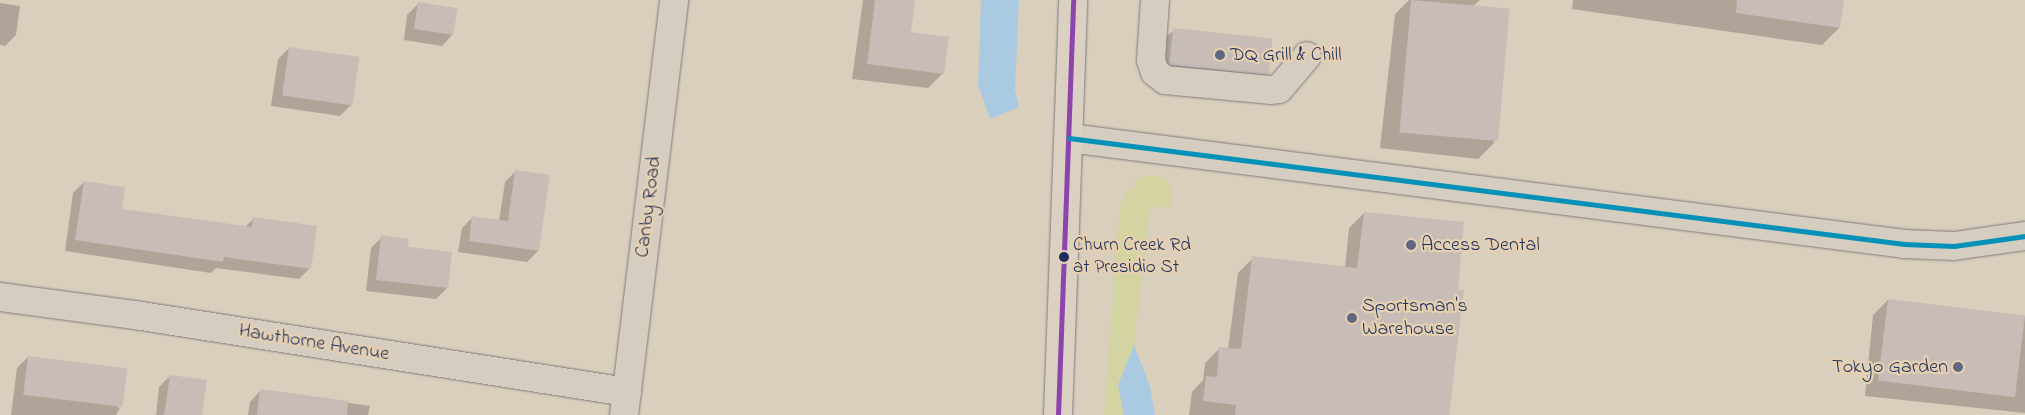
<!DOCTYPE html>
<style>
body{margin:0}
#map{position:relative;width:2025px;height:415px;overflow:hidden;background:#dacebd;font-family:"Indie Flower",sans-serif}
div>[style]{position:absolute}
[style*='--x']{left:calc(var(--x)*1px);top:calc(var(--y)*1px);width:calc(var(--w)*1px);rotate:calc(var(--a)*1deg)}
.green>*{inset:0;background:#d3d4a2}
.water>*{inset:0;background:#aacae2}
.shadow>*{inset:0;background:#0003}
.building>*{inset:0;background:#c7bcb6;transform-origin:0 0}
.roads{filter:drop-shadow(0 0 1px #7d7c7d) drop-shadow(0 0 1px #7d7c7d)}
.minor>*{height:28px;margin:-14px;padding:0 14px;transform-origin:14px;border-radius:14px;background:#d6cdc1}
.major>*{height:28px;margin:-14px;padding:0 14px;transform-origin:14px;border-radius:14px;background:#dad1c2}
.bus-1>*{height:5px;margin:-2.5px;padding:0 2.5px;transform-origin:2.5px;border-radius:2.5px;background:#8e44ad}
.bus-2>*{height:5px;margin:-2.5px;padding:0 2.5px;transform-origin:2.5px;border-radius:2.5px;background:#0591b8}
.dots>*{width:14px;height:14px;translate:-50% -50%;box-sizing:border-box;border:2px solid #e7d0b0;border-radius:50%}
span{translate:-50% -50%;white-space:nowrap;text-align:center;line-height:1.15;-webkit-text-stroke:4.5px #e7d0b0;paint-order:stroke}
.bus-label{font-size:19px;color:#1b2f5e}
.left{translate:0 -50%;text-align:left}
.poi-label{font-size:20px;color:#1b2f5e}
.right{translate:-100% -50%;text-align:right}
.street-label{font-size:20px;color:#1b2f5e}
</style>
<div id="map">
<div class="green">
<div style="clip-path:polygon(1147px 175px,1163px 177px,1169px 182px,1172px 192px,1170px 208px,1150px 207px,1134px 345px,1118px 385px,1124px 415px,1104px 415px,1120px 205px,1129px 189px,1136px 186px,1133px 180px)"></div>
</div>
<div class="water">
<div style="clip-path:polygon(981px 0,1019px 0,1015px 90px,1019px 107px,990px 119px,978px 85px)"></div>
<div style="clip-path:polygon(1134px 345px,1150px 387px,1155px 415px,1124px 415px,1118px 385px)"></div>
</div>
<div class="shadow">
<div style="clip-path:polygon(863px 0,913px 0,909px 33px,943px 73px,928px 88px,852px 79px)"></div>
<div style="clip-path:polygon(1409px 0,1480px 0,1473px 6px,1494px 143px,1478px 159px,1380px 148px,1395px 14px)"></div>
<div style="clip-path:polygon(1573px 0,1843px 0,1839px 28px,1822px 45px,1572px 9px)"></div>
<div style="clip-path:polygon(0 3px,20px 6px,16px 35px,5px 46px,0 45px)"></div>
<div style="clip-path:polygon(418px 4px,453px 34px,442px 46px,404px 40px,407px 15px)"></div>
<div style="clip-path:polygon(1174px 30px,1267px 74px,1252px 88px,1157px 79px,1159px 44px)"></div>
<div style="clip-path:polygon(289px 48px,351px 105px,340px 116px,271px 106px,278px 59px)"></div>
<div style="clip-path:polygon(516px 171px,538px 251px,527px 262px,458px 252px,462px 228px,473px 217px,499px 221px,505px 182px)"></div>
<div style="clip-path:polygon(84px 182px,120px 210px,244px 228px,254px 218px,310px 268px,299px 279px,216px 268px,211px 273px,65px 251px,73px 193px)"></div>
<div style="clip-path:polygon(1364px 213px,1448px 415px,1189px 415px,1192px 392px,1203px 380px,1205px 363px,1220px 348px,1228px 349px,1238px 273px,1253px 258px,1345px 268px,1349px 228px)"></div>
<div style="clip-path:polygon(382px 237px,406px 248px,447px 288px,436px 299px,366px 291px,371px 248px)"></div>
<div style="clip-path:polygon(1888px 300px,2025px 316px,2025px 413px,1865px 396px,1873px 315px)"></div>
<div style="clip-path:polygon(28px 357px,120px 408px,116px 415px,11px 415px,17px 368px)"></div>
<div style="clip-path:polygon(170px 376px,200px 415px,156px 415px,159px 387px)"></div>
<div style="clip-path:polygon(261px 390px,370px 406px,368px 415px,248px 415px,250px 402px)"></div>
</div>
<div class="building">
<div style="clip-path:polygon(875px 0,915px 0,911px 32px,949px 37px,944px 74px,867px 64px)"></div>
<div style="left:1411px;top:0;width:99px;height:133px;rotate:5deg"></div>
<div style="clip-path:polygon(1737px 0,1844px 0,1840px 28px,1736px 13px)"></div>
<div style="left:418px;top:2px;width:40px;height:27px;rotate:9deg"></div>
<div style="left:1173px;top:28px;width:100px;height:37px;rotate:6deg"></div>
<div style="left:289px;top:47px;width:71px;height:49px;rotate:8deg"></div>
<div style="clip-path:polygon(515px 170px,550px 175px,539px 251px,469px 241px,472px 216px,508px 221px)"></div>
<div style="clip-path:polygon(84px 181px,125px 187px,122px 209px,252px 227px,253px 217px,317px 226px,311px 269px,224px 257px,223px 262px,75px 240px)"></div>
<div style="clip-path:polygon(1364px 212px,1464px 222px,1458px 290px,1464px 290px,1449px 415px,1235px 415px,1236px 405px,1203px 401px,1206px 376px,1217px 377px,1219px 347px,1241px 349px,1252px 256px,1357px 268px)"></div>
<div style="clip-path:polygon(381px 235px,409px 239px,408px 247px,452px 252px,448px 288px,376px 280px)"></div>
<div style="left:1888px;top:299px;width:138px;height:82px;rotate:7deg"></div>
<div style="left:28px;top:356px;width:100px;height:39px;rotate:7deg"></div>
<div style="clip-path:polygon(170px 375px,207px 380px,202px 415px,164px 415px)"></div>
<div style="clip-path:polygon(260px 389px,348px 401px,347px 415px,257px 415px)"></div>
</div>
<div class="roads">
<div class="minor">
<div style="--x:1155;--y:0;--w:60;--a:93.8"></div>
<div style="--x:1151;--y:60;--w:13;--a:72"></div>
<div style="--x:1155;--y:72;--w:13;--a:39"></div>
<div style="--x:1165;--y:80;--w:105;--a:5.4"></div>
<div style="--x:1270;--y:90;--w:9;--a:-6"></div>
<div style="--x:1279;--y:89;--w:43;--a:-49.7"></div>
<div style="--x:1069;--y:138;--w:842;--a:7.23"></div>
<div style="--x:1904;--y:244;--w:50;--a:2.3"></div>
<div style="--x:1954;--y:246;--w:72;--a:-8"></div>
<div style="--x:0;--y:297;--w:136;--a:7.6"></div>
<div style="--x:135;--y:315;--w:498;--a:8.9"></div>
<div style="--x:624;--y:415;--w:418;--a:-83.1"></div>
</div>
<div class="major">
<div style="--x:1058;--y:415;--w:415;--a:-87.9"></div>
</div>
</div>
<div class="bus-1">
<div style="--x:1058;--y:415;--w:415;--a:-87.9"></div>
</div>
<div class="bus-2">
<div style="--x:1069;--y:138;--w:842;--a:7.23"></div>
<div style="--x:1904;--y:244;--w:50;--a:2.3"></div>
<div style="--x:1954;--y:246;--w:72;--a:-8"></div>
</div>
<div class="dots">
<div style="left:1220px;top:55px;background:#5e677f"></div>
<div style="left:1411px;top:245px;background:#5e677f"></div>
<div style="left:1064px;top:257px;background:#1b2f5e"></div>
<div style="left:1352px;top:318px;background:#5e677f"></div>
<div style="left:1958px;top:367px;background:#5e677f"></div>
</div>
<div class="bus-label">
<span class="left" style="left:1073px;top:257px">Churn Creek Rd<br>at Presidio St</span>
</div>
<div class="poi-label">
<span class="left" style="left:1230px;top:55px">DQ Grill &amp; Chill</span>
<span class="left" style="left:1421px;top:245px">Access Dental</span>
<span class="left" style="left:1362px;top:318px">Sportsman's<br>Warehouse</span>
<span class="right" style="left:1948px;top:367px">Tokyo Garden</span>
</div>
<div class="street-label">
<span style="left:649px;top:207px;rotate:-83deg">Canby Road</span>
<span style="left:314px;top:343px;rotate:9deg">Hawthorne Avenue</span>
</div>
</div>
